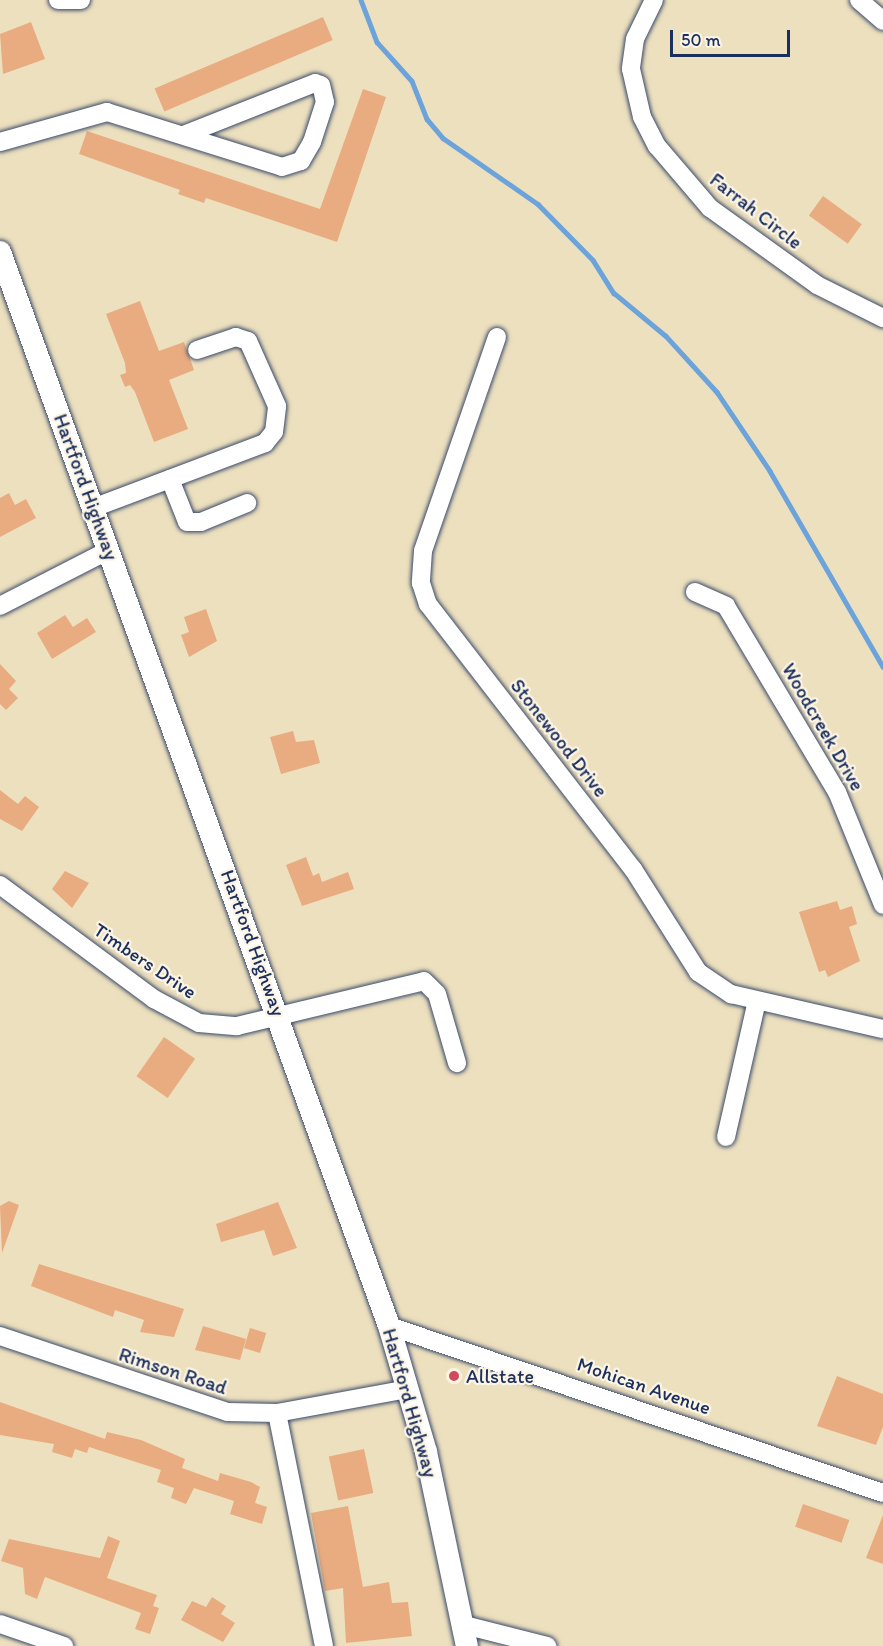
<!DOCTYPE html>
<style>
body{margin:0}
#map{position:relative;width:883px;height:1646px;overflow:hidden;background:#ede0be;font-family:Itim,sans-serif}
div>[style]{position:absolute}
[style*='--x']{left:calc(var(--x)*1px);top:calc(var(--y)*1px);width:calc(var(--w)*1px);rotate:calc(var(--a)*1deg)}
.stream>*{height:4.5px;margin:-2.25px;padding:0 2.25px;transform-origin:2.25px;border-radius:2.25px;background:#6ba3da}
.building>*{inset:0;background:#e8ac80;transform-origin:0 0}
.roads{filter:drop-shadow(0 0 2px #3a4a6c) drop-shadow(0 0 2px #3a4a6c)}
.minor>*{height:18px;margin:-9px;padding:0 9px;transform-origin:9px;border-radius:9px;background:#fff}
.major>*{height:22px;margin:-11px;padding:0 11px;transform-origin:11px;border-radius:11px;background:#fff}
.dots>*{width:16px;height:16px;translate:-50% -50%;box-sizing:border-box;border:3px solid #fcf5e5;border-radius:50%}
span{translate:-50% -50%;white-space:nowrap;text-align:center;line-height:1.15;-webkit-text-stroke:4.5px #fcf5e5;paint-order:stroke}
.street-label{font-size:20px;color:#1b2f5e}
.poi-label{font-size:20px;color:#1b2f5e}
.left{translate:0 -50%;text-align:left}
.scale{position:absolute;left:670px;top:30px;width:120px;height:27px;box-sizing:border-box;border:3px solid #1b2f5e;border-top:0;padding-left:8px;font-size:18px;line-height:21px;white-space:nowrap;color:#1b2f5e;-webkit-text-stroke:4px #fcf5e5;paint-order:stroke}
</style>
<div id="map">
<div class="stream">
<div style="--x:361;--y:0;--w:45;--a:69.1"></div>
<div style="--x:377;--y:42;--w:52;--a:48.1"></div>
<div style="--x:412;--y:81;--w:41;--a:68.5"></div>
<div style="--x:427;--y:119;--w:25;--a:50"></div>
<div style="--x:443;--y:138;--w:116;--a:34.8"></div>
<div style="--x:538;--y:204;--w:78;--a:45.5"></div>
<div style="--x:593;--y:260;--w:39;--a:58"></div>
<div style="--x:614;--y:293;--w:67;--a:39.6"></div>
<div style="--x:666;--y:336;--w:76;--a:47.7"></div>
<div style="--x:717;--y:392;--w:95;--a:56.1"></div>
<div style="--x:770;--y:471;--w:226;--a:60"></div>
</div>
<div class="building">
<div style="left:323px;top:17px;width:25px;height:183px;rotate:67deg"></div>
<div style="clip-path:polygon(31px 22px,45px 59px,3px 74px,0 34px)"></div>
<div style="clip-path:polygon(363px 89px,386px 97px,337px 242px,206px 198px,204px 203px,178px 194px,180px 190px,79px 154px,87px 131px,320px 209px)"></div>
<div style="left:823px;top:196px;width:48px;height:24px;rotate:36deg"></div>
<div style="clip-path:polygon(140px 301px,159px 351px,184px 342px,194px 370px,169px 380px,188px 429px,154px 442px,135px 392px,130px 385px,125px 387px,120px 375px,126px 373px,125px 363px,106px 314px)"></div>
<div style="clip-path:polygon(9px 493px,15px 505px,26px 499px,36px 518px,0 537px,0 498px)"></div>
<div style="clip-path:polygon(206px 609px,217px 641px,189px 657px,181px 635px,189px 632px,184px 617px)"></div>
<div style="clip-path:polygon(65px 615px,73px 627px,87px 618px,96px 632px,52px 659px,37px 633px)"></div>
<div style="clip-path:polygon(0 664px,16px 681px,9px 689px,18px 698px,6px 710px,0 704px)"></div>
<div style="clip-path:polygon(293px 731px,296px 742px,314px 740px,320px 763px,281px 774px,270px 737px)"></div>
<div style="clip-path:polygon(0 790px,18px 804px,25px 796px,39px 807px,22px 831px,0 819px)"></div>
<div style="clip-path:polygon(306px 857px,313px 876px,319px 873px,322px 882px,348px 872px,354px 889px,302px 906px,286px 865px)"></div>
<div style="clip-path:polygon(65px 871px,89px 883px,72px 908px,52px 889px)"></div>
<div style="clip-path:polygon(837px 901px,840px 910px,852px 906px,857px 924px,849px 927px,860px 961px,828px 977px,825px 970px,819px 972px,799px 912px)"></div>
<div style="left:164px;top:1037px;width:38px;height:48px;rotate:35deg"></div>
<div style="clip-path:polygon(9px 1201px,19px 1205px,2px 1253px,0 1206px)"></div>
<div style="clip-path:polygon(278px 1202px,297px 1248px,273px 1256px,264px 1230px,221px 1242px,216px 1224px)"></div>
<div style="clip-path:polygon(39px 1264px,184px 1309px,174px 1337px,140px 1332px,144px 1320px,115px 1310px,113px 1317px,31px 1286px)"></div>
<div style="clip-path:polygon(203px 1326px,246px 1339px,240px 1360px,195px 1350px)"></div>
<div style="left:250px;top:1328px;width:17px;height:21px;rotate:17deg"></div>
<div style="clip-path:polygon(837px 1376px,883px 1394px,883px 1427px,876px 1445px,817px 1426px)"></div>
<div style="clip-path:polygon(0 1402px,105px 1439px,107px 1432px,141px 1440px,185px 1459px,182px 1468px,218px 1481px,220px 1473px,251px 1482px,260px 1487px,255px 1503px,267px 1507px,262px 1524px,230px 1514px,234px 1501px,194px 1488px,186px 1504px,171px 1498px,174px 1488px,157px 1482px,161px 1470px,89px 1447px,87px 1453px,75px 1449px,72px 1458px,52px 1452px,54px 1444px,0 1435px)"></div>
<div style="left:364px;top:1449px;width:45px;height:36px;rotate:78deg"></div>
<div style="left:803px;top:1504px;width:49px;height:24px;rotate:19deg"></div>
<div style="clip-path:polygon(348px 1506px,363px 1587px,389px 1582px,392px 1603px,408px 1602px,412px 1636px,346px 1643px,343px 1588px,325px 1591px,311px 1513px)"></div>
<div style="clip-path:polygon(883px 1515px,883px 1564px,866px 1558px)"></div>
<div style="clip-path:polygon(108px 1536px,120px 1541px,107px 1578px,157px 1595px,153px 1606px,159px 1608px,150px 1634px,135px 1629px,141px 1613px,45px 1577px,37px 1599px,25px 1594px,23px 1568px,1px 1561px,9px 1539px,100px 1558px)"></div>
<div style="clip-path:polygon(212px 1597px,226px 1606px,221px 1614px,235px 1623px,223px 1642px,181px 1620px,192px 1601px,206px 1607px)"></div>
</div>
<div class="roads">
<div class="minor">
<div style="--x:58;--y:0;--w:23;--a:0"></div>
<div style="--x:654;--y:0;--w:43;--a:116"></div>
<div style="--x:635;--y:39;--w:30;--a:98"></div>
<div style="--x:631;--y:69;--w:49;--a:77.1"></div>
<div style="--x:642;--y:117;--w:33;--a:63"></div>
<div style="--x:657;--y:146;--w:82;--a:49.5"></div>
<div style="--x:710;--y:208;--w:132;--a:35.7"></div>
<div style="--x:817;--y:285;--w:74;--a:26.6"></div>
<div style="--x:859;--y:0;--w:32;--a:41"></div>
<div style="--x:0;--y:142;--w:111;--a:-15.7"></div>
<div style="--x:107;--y:112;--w:183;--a:17.4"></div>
<div style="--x:282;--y:167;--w:20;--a:-18"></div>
<div style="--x:301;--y:161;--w:22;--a:-60"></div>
<div style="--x:312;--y:142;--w:42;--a:-72"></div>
<div style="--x:325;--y:102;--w:17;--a:-103"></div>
<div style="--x:321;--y:85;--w:6;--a:-162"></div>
<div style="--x:315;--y:83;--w:139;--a:158.4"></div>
<div style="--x:497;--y:337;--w:226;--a:109.1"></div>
<div style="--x:423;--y:551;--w:32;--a:94"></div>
<div style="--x:421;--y:583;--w:22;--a:72"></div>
<div style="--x:428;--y:604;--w:335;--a:52.3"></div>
<div style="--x:633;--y:869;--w:122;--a:57.7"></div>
<div style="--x:698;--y:972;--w:40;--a:34"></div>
<div style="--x:731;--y:994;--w:156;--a:13"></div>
<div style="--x:170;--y:479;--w:46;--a:68.4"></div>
<div style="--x:187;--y:522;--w:14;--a:0"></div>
<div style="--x:201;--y:522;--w:50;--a:-22.4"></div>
<div style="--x:93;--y:508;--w:184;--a:-20.7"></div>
<div style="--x:265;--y:443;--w:14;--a:-51"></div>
<div style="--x:274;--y:432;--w:26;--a:-83"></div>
<div style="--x:277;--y:406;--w:71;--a:-114"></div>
<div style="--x:248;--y:341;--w:13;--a:-162"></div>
<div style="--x:236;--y:337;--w:41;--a:161.6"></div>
<div style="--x:695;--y:592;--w:34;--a:24"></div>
<div style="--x:726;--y:606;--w:217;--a:59.2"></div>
<div style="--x:837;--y:792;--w:122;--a:67.8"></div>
<div style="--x:0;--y:606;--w:123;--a:-27.2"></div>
<div style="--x:0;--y:885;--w:192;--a:36.5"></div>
<div style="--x:154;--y:999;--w:51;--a:28.1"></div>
<div style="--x:199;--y:1023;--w:38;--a:5"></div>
<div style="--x:237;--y:1026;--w:192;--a:-13.5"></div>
<div style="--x:424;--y:981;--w:18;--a:45"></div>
<div style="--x:437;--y:994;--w:72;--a:73.8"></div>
<div style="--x:726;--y:1137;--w:139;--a:-77.2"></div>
<div style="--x:389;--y:1326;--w:521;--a:18.68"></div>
<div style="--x:0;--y:1336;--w:239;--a:18.5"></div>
<div style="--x:227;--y:1412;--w:50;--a:1.1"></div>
<div style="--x:277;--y:1413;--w:133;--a:-10.4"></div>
<div style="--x:277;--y:1413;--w:238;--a:78.6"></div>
<div style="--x:0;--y:1624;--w:68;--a:19"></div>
<div style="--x:464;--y:1625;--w:86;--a:14.2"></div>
</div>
<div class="major">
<div style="--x:0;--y:252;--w:1142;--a:70.09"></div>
<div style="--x:389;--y:1326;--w:131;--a:73.6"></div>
<div style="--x:426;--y:1452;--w:198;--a:78.1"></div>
</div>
</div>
<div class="dots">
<div style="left:454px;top:1376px;background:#d1495b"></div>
</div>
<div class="street-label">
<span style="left:756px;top:211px;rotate:38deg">Farrah Circle</span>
<span style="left:86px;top:487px;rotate:70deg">Hartford Highway</span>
<span style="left:823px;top:727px;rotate:60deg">Woodcreek Drive</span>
<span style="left:559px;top:738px;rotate:52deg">Stonewood Drive</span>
<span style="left:253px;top:943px;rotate:70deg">Hartford Highway</span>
<span style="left:145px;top:961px;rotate:34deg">Timbers Drive</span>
<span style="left:173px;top:1371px;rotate:18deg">Rimson Road</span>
<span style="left:644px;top:1386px;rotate:19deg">Mohican Avenue</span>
<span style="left:410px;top:1403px;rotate:74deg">Hartford Highway</span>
</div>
<div class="poi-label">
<span class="left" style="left:466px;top:1376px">Allstate</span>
</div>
<div class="scale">50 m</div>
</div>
